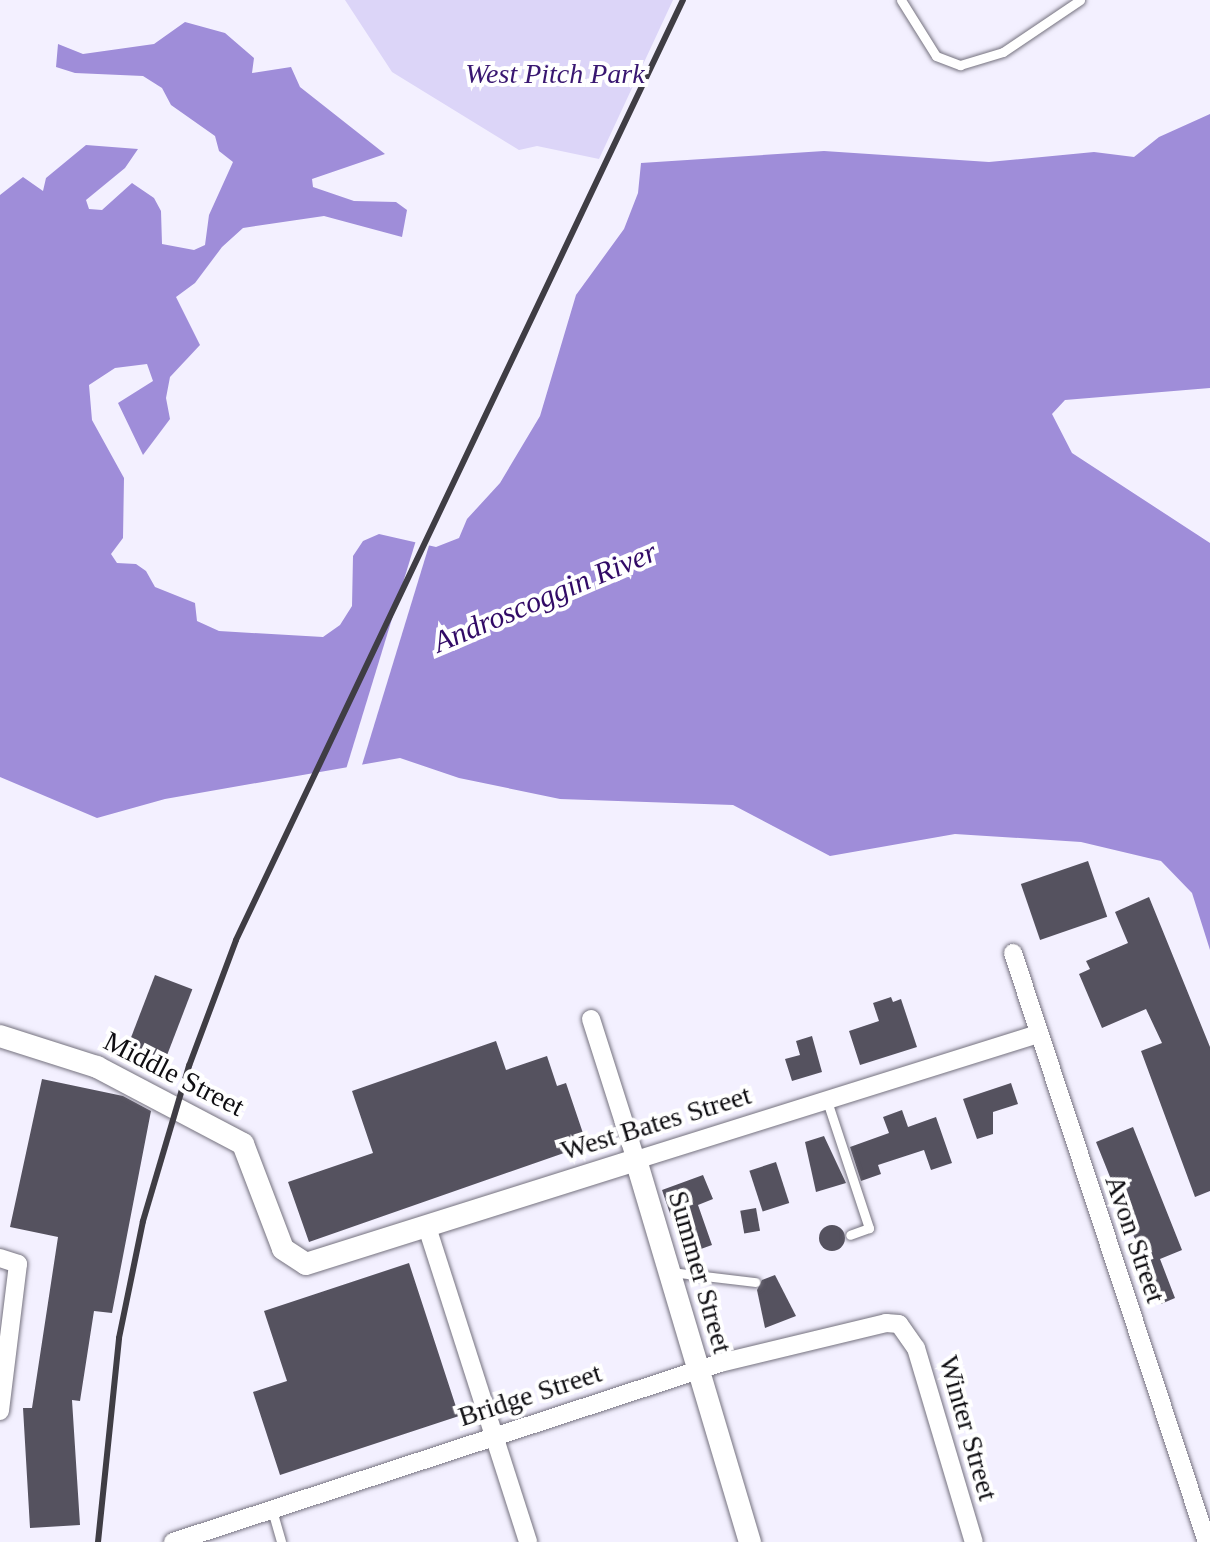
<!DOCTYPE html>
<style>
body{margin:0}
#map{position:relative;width:1210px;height:1542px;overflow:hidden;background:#f3f0ff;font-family:Georgia,serif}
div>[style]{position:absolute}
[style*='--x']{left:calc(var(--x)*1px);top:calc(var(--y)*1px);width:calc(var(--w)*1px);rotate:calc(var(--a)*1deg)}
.green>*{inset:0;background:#dcd5f8}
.water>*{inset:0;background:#9f8dd9}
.pier>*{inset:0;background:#f3f0ff;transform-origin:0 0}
.building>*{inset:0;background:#55525f;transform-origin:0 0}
.round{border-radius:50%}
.roads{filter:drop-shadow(0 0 2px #75727f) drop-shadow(0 0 2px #75727f)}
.service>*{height:9px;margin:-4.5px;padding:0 4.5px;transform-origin:4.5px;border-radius:4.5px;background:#fff}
.minor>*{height:18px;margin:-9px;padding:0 9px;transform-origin:9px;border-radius:9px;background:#fff}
.tertiary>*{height:22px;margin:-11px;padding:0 11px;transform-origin:11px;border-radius:11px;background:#fff}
.rail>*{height:6px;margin:-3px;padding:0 3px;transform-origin:3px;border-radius:3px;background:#3f3d44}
span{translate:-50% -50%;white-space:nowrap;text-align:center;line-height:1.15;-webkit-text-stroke:8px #fff;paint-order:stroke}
.park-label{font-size:28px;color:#391771;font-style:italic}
.street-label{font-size:28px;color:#0e0d11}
.water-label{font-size:30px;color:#310a66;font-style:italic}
</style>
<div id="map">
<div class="green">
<div style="clip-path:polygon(345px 0,673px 0,599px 159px,537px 146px,519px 150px,392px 72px)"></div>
</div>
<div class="water">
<div style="clip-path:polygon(185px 22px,225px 33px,254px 58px,252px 73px,291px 67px,300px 87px,385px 154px,312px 179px,313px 187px,354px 201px,396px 202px,407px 210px,402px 237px,324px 216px,243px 228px,222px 247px,195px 283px,176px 297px,200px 345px,170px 377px,166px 398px,170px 419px,143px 455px,118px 403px,153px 381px,147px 364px,115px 368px,89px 385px,92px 420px,124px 478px,123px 538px,111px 554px,117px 563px,136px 564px,146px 571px,155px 587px,195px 603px,197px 621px,219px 631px,323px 637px,340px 625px,352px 606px,353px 556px,363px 541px,379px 534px,436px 547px,459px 538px,467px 519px,500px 483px,540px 416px,576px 295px,624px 229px,638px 193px,641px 163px,824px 151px,989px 162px,1094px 152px,1134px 157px,1159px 137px,1210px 114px,1210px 388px,1065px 400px,1052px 414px,1072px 453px,1210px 543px,1210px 950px,1192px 893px,1161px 861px,1081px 842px,955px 834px,830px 856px,733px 805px,560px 799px,459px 778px,400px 758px,165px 799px,97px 818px,0 777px,0 195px,23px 177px,43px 191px,46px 178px,86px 145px,138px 149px,125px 168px,86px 200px,89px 209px,102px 210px,132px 183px,154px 198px,161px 211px,162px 244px,194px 250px,205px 245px,209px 215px,233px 162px,219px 151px,215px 136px,171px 105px,162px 88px,143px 76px,75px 73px,56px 67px,58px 44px,83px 54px,154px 44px)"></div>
</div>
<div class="pier">
<div style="left:417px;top:537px;width:14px;height:272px;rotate:17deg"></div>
</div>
<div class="building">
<div style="left:1088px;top:861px;width:59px;height:71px;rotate:71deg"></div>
<div style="clip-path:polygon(1149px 897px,1210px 1047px,1210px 1191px,1195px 1197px,1141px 1051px,1162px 1043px,1146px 1009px,1102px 1028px,1079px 974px,1090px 969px,1086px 961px,1128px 943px,1115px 912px)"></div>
<div style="left:155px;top:975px;width:40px;height:79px;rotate:21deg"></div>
<div style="clip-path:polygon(891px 997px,893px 1002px,901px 999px,917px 1047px,860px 1065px,849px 1031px,879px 1021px,873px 1003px)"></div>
<div style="clip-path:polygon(812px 1036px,822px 1072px,792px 1081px,785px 1059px,800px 1055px,796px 1041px)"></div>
<div style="clip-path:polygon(496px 1041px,506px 1070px,547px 1056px,557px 1086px,566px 1083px,587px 1145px,309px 1242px,288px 1182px,373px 1153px,352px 1091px)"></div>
<div style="clip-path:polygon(42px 1079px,123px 1096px,151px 1111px,112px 1313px,94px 1311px,80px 1401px,72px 1400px,80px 1525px,30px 1528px,23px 1408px,32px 1408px,58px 1237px,10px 1227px)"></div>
<div style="clip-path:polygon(1011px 1083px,1018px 1104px,993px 1112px,993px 1134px,977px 1139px,963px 1099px)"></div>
<div style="clip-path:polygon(902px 1110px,908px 1127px,936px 1117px,952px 1163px,931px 1170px,924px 1150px,878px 1165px,881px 1174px,861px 1181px,850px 1147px,889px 1133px,883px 1117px)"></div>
<div style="clip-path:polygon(1133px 1127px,1182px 1250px,1160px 1259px,1175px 1298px,1161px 1304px,1096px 1142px)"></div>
<div style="clip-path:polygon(824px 1136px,846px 1183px,816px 1192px,805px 1142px)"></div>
<div style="left:776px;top:1162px;width:43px;height:28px;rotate:72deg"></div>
<div style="clip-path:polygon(703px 1175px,713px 1199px,698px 1205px,712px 1245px,684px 1255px,662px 1190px)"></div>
<div style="left:756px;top:1208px;width:23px;height:16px;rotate:80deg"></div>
<div class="round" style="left:819px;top:1225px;width:26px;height:26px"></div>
<div style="clip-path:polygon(409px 1263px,459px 1416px,280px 1475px,253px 1392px,287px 1381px,264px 1311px)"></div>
<div style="clip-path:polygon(775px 1275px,796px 1316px,765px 1328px,757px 1290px,762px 1280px)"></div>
</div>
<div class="roads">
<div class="service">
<div style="--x:901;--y:0;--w:66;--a:58"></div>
<div style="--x:936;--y:56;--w:26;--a:21"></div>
<div style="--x:960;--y:65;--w:45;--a:-16.8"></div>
<div style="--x:1003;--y:52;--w:93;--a:-34"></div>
<div style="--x:827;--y:1101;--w:134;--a:71.7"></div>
<div style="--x:869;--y:1228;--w:20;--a:160"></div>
<div style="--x:671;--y:1272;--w:85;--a:6.8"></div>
<div style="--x:272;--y:1510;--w:33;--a:74"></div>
</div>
<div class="minor">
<div style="--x:1013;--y:953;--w:620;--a:71.77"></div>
<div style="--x:591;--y:1019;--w:148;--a:72.3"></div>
<div style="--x:636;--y:1160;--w:420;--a:-17.4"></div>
<div style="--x:427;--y:1227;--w:331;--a:72.2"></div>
<div style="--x:0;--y:1258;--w:19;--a:18"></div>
<div style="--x:18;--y:1264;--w:148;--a:97"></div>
<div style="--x:173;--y:1542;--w:576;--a:-18.12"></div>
<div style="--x:720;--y:1363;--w:171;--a:-13.5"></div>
<div style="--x:886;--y:1323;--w:13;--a:4"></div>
<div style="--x:899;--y:1324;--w:29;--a:55"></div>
<div style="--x:916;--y:1348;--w:202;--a:73.4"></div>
</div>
<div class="tertiary">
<div style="--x:0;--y:1036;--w:102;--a:17.7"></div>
<div style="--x:97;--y:1067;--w:165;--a:27.8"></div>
<div style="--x:243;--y:1144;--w:112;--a:69.1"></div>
<div style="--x:283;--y:1249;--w:27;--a:33"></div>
<div style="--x:306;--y:1264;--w:346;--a:-17.5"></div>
<div style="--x:636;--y:1160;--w:399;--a:73.4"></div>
</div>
</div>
<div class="rail">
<div style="--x:98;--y:1542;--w:205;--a:-84.1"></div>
<div style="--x:119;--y:1338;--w:119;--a:-78.4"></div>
<div style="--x:143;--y:1221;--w:162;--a:-73.5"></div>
<div style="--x:189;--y:1066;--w:134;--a:-69.5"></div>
<div style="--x:236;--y:940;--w:1041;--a:-64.57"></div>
</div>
<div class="park-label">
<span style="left:555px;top:74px">West Pitch Park</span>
</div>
<div class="street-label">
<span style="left:174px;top:1074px;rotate:27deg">Middle Street</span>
<span style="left:656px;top:1123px;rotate:-17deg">West Bates Street</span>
<span style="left:1135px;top:1239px;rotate:71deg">Avon Street</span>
<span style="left:700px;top:1272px;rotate:74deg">Summer Street</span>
<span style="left:530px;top:1395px;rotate:-18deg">Bridge Street</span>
<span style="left:968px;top:1428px;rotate:74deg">Winter Street</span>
</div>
<div class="water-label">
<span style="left:545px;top:597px;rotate:-23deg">Androscoggin River</span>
</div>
</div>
